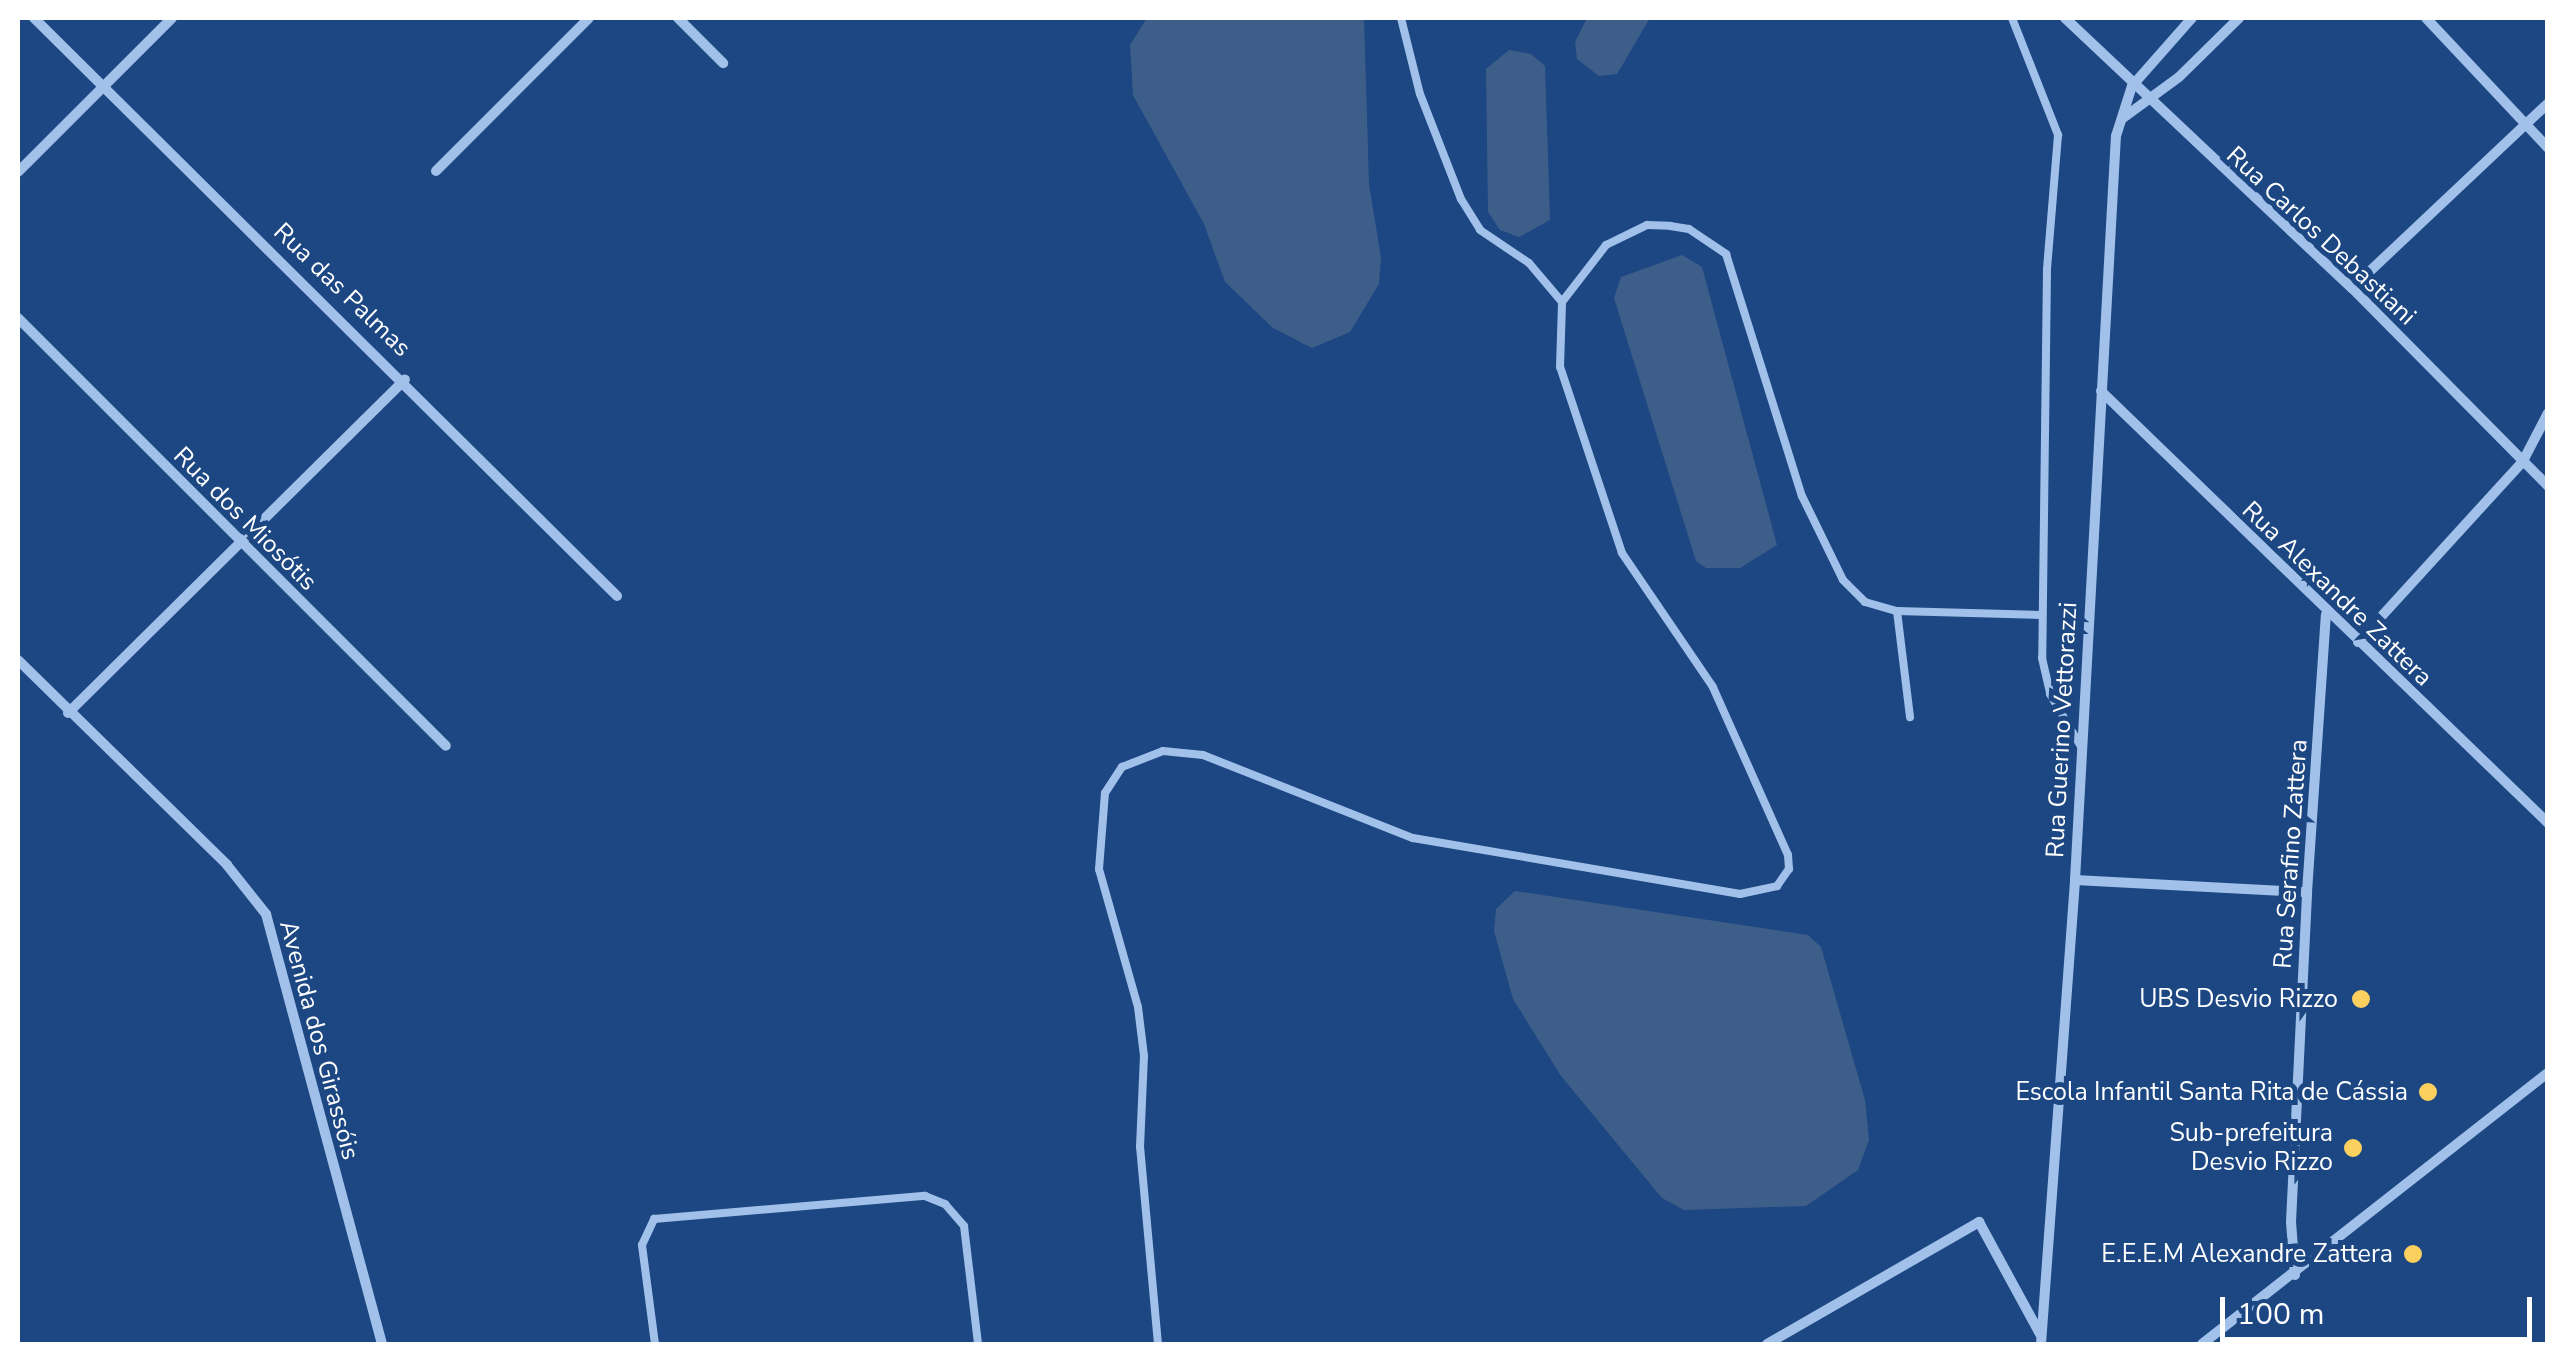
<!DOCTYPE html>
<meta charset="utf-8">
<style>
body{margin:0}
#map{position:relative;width:2565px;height:1362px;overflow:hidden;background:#1c4782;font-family:"Nunito Sans",sans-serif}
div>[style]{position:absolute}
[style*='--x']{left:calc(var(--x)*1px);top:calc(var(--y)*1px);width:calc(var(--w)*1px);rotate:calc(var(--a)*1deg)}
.water>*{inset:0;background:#3e5e8a}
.lane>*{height:8px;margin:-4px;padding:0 4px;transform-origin:4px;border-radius:4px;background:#a1c1ea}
.street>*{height:10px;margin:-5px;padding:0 5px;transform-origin:5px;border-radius:5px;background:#a1c1ea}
.dots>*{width:28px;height:28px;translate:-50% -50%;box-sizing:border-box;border:5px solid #1c4782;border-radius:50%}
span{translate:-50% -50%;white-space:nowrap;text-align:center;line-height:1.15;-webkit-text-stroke:10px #1c4782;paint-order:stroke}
.street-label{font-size:25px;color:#fff}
.poi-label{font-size:25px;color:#fff}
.right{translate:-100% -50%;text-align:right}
.frame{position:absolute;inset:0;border:20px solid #fff;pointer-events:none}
.scale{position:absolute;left:2220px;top:1297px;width:312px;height:45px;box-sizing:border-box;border:5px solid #fff;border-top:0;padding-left:12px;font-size:30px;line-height:35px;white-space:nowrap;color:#fff;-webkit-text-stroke:8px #1c4782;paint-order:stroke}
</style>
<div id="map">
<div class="water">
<div style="clip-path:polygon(1147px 18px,1364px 18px,1369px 184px,1381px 258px,1379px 284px,1350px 332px,1312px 348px,1273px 328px,1225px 282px,1204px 224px,1133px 95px,1130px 45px)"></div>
<div style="clip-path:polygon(1587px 18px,1650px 18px,1617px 74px,1599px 76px,1577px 59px,1575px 42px)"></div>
<div style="clip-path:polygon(1509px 50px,1531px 54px,1545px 66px,1550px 220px,1519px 237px,1500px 230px,1488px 212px,1486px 69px)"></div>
<div style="clip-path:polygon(1682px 255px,1702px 267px,1777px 545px,1740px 568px,1706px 568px,1696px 561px,1614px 298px,1621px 277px)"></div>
<div style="clip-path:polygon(1515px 891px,1808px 935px,1821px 947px,1865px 1100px,1869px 1140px,1858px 1170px,1806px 1206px,1684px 1210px,1662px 1198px,1561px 1076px,1513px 999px,1494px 931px,1496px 909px)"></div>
</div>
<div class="lane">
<div style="--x:1401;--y:18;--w:78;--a:76"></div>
<div style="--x:1420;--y:94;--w:113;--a:68.7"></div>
<div style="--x:1461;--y:199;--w:36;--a:58"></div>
<div style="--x:1480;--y:230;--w:59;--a:34"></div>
<div style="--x:1529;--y:263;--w:51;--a:49.8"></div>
<div style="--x:2012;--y:18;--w:126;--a:68.5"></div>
<div style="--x:2058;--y:135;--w:135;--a:94.7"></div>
<div style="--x:2047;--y:270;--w:388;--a:90.7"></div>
<div style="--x:2042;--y:658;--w:37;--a:77"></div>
<div style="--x:2050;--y:694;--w:59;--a:59.5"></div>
<div style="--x:1897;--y:611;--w:107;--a:83"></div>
<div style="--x:655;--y:1344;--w:100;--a:-97.5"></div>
<div style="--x:642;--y:1245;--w:29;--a:-65"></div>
<div style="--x:654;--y:1219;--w:272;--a:-4.9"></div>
<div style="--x:925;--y:1196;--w:22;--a:22"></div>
<div style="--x:945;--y:1204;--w:29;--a:49"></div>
<div style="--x:964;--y:1226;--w:119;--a:83.2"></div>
<div style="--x:1158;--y:1344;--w:198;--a:-95.2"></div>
<div style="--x:1140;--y:1147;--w:91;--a:-87.5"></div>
<div style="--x:1144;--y:1056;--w:49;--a:-97"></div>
<div style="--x:1138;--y:1007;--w:143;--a:-105.8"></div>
<div style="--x:1099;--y:869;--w:76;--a:-85.5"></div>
<div style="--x:1105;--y:793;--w:31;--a:-57"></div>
<div style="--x:1122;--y:767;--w:44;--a:-21.3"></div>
<div style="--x:1163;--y:751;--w:40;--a:5.7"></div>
<div style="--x:1203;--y:755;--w:226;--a:21.6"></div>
<div style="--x:1413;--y:838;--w:332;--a:9.7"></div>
<div style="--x:1740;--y:894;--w:38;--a:-12"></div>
<div style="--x:1777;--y:886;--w:21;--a:-55"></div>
<div style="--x:1789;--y:869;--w:14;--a:-94"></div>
<div style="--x:1788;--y:855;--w:184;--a:-114.1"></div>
<div style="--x:1713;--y:687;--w:162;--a:-124.2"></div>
<div style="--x:1622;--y:553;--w:196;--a:-108.4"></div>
<div style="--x:1560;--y:367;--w:65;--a:-88.2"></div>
<div style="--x:1562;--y:302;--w:72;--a:-52.3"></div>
<div style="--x:1606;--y:245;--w:46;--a:-26"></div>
<div style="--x:1647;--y:225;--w:23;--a:2"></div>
<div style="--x:1670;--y:226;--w:19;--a:9"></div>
<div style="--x:1689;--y:229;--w:45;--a:34"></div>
<div style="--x:1726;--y:254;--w:254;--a:72.6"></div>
<div style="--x:1802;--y:496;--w:93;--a:64"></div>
<div style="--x:1843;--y:580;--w:31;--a:45"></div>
<div style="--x:1865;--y:602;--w:33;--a:16"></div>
<div style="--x:1897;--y:611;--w:144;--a:1.6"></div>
</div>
<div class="street">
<div style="--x:34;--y:18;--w:821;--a:44.75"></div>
<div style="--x:678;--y:18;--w:64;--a:45"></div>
<div style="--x:2065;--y:18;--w:394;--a:43.3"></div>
<div style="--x:2352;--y:288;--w:279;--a:45.3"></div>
<div style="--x:2426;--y:18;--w:178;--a:46.8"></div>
<div style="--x:2123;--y:118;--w:69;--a:-36.2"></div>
<div style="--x:2179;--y:77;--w:84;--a:-44.5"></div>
<div style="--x:436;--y:171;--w:216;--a:-45"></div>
<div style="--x:18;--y:172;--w:218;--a:-45"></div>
<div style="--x:2352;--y:288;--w:270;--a:-43.3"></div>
<div style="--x:18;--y:318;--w:605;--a:45"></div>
<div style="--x:2101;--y:391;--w:622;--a:44.02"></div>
<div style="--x:2358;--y:642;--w:245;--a:-47.6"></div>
<div style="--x:2523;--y:461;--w:54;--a:-62.5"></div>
<div style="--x:18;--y:660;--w:293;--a:44.4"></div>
<div style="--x:227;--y:865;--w:63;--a:51.5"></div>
<div style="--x:266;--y:914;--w:445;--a:74.9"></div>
<div style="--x:68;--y:713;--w:474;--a:-44.7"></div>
<div style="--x:2075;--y:880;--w:232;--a:3"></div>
<div style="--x:2295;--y:1275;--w:53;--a:-94.3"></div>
<div style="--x:2291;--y:1222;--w:330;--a:-87.2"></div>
<div style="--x:2307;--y:892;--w:278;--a:-86.1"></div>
<div style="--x:1767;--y:1344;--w:245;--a:-29.9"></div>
<div style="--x:1979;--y:1222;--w:128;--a:61.4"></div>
<div style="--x:2041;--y:1344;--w:465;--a:-85.8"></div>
<div style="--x:2075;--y:880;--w:745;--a:-86.85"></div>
<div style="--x:2116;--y:136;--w:52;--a:-72.3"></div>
<div style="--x:2132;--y:86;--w:91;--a:-48.6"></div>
<div style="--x:2202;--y:1344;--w:439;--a:-38.1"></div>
</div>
<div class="dots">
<div style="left:2361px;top:999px;background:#fbd05f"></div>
<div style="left:2428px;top:1092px;background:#fbd05f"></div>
<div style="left:2353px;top:1148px;background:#fbd05f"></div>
<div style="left:2413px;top:1254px;background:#fbd05f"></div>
</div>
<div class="street-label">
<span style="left:2321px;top:236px;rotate:43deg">Rua Carlos Debastiani</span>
<span style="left:342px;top:290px;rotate:44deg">Rua das Palmas</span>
<span style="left:245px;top:519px;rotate:45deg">Rua dos Miosótis</span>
<span style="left:2337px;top:594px;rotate:44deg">Rua Alexandre Zattera</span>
<span style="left:2062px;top:730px;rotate:-87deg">Rua Guerino Vettorazzi</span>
<span style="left:2291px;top:854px;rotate:-86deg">Rua Serafino Zattera</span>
<span style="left:319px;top:1040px;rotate:75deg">Avenida dos Girassóis</span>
</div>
<div class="poi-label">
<span class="right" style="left:2338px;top:999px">UBS Desvio Rizzo</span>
<span class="right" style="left:2408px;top:1092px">Escola Infantil Santa Rita de Cássia</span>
<span class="right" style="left:2333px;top:1148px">Sub-prefeitura<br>Desvio Rizzo</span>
<span class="right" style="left:2393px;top:1254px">E.E.E.M Alexandre Zattera</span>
</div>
<div class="frame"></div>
<div class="scale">100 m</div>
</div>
